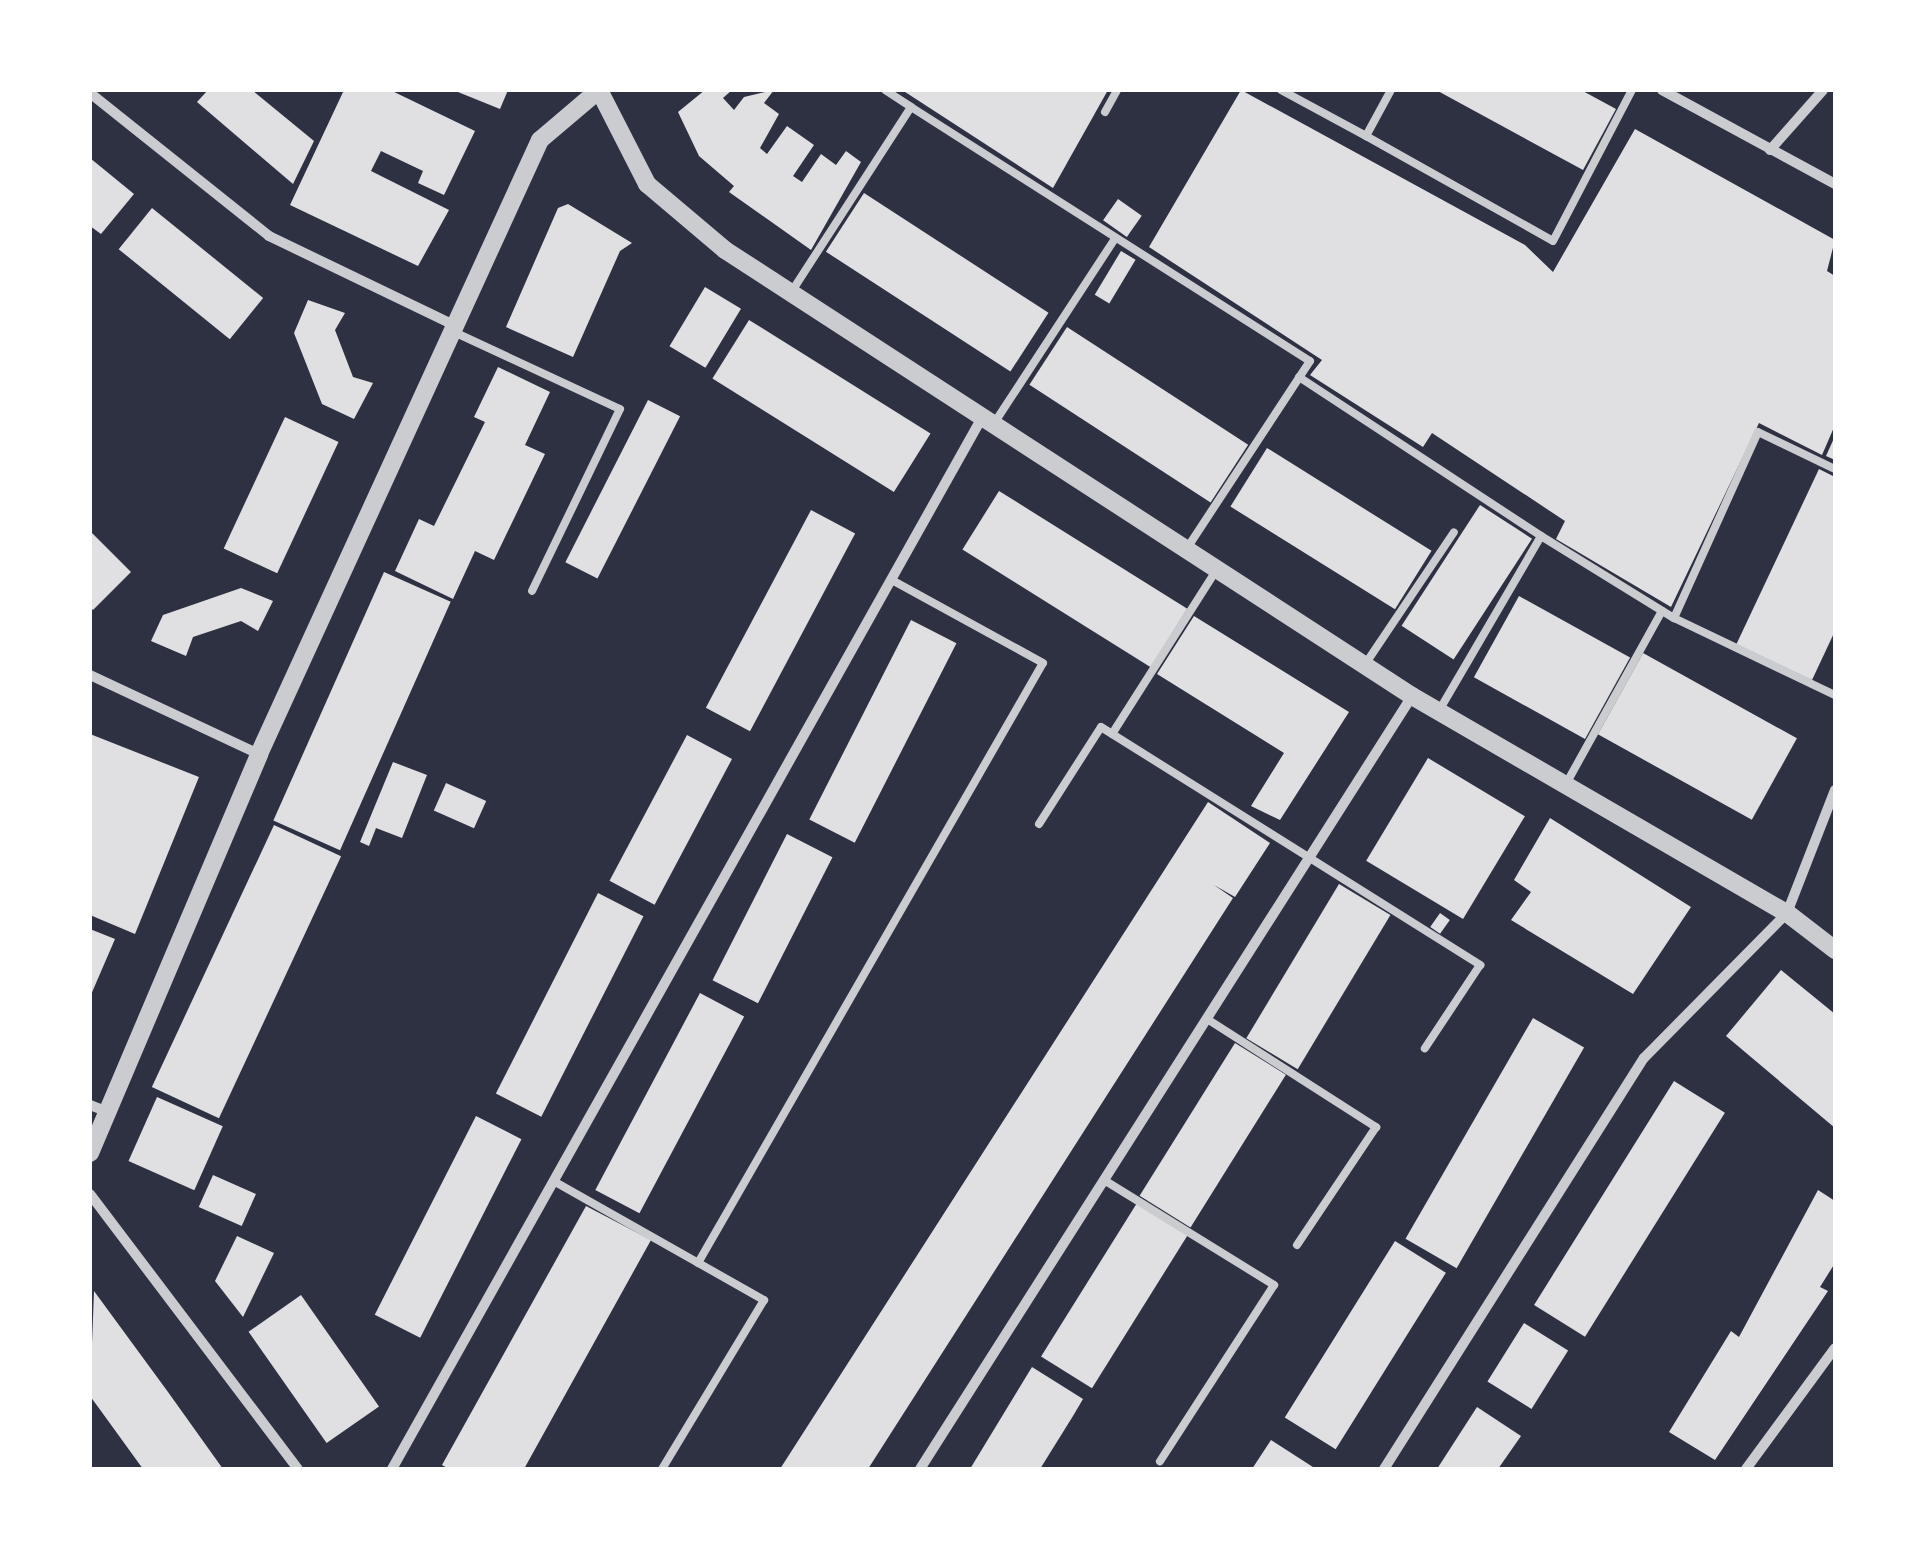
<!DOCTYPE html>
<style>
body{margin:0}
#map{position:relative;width:1925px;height:1559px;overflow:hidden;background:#2d3142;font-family:"PT Sans",sans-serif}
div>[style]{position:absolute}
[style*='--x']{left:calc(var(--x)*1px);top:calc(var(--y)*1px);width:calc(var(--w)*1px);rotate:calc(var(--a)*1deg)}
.building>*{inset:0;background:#e0e0e3;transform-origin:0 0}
.service>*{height:8px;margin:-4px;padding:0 4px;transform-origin:4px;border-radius:4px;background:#caccd0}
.minor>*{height:10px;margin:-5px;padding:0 5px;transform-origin:5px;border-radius:5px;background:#caccd0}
.tertiary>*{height:18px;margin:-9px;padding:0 9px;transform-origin:9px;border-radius:9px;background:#caccd0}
span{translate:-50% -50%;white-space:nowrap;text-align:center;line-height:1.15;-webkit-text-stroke:8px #fff;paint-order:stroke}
.frame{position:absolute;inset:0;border:92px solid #fff;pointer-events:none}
</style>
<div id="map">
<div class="building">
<div style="clip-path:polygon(208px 90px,252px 90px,314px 141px,293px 184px,197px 102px)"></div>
<div style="clip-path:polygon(344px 90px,390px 90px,475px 131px,444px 195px,418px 183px,423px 171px,381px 151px,371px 171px,449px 210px,418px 266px,290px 205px)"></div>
<div style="clip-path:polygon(453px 90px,508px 90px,500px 109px)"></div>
<div style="clip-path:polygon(705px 90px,732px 90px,723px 98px,734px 110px,744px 97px,774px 90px,764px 103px,779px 114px,760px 148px,767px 154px,787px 126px,814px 145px,793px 176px,802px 182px,821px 154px,836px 165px,846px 151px,861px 162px,811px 250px,729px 192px,734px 186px,699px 156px,678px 112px)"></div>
<div style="clip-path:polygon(902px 90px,1108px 90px,1053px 188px)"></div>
<div style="clip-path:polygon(1241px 90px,1525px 245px,1553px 272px,1635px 129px,1835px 240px,1827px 271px,1835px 276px,1835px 425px,1822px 455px,1759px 423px,1671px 607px,1556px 539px,1565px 521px,1432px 433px,1423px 447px,1310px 375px,1322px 360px,1149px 247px)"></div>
<div style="clip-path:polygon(1436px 90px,1581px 90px,1616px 109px,1583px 170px)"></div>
<div style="clip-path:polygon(90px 158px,134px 194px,101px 234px,90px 226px)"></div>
<div style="left:864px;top:193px;width:220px;height:70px;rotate:33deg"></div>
<div style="left:1118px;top:199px;width:29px;height:26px;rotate:35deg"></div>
<div style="clip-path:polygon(568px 204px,632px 243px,620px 251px,573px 357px,506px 327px,558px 208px)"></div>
<div style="left:152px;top:208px;width:143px;height:53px;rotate:39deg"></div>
<div style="left:1121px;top:251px;width:17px;height:51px;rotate:31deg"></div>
<div style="left:705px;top:287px;width:42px;height:69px;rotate:31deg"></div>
<div style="clip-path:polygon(308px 300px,345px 313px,335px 330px,353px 377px,373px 383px,354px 419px,322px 404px,294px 333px)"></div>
<div style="left:749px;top:320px;width:214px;height:69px;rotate:32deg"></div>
<div style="left:1067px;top:327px;width:216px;height:69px;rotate:33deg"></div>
<div style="clip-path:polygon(498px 367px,550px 392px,525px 445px,545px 454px,494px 560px,475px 551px,453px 599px,395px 571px,419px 519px,434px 526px,485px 422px,474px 417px)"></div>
<div style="left:648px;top:400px;width:36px;height:182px;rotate:27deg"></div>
<div style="left:285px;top:417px;width:59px;height:145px;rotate:25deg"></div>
<div style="clip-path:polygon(1835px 436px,1835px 460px,1826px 456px)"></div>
<div style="left:1267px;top:448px;width:194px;height:69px;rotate:32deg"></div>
<div style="clip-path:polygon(1819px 469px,1835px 477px,1835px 631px,1812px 680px,1736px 645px)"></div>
<div style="left:999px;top:491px;width:222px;height:69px;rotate:32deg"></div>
<div style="left:1480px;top:505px;width:62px;height:144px;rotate:33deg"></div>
<div style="left:811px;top:510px;width:50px;height:224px;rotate:28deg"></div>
<div style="clip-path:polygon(90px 531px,131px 572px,93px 610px,90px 607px)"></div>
<div style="left:384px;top:572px;width:73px;height:272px;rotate:24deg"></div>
<div style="clip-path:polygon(241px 588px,273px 601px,258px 631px,241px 621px,193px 637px,186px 656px,151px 641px,163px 615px)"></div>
<div style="left:1519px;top:596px;width:127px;height:93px;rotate:29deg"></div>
<div style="clip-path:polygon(1194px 616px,1349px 712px,1280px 820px,1251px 806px,1284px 753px,1157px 674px)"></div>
<div style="left:911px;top:620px;width:51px;height:224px;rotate:27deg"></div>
<div style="left:1643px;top:653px;width:176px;height:93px;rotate:29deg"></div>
<div style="clip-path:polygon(90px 734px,199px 777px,135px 934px,90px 915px)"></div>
<div style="left:687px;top:735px;width:51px;height:165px;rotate:28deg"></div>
<div style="left:1428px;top:758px;width:113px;height:120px;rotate:31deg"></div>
<div style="clip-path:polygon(393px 762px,427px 775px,402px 838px,376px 828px,369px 846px,360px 842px)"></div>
<div style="left:446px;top:783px;width:44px;height:30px;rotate:24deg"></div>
<div style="clip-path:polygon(1208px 802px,1270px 843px,1235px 897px,1214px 885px,1233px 898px,868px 1469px,780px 1469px)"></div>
<div style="clip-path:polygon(1550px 818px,1691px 907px,1633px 994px,1511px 920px,1531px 892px,1514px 880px)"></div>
<div style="left:274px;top:825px;width:74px;height:289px;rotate:25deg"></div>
<div style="left:787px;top:834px;width:51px;height:164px;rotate:27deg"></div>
<div style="left:1339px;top:884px;width:60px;height:180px;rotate:31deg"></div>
<div style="left:598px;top:893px;width:51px;height:225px;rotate:27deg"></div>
<div style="left:1440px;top:913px;width:12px;height:17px;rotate:35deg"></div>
<div style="clip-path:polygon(90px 929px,115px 939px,90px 997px)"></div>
<div style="clip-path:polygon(1781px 970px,1835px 1014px,1835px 1128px,1726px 1036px)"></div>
<div style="left:700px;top:993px;width:50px;height:223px;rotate:28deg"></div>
<div style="left:1533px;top:1018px;width:59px;height:255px;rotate:30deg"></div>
<div style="left:1235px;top:1043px;width:60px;height:180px;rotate:32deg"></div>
<div style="left:1674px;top:1081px;width:60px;height:264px;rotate:32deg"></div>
<div style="left:157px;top:1097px;width:72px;height:70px;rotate:24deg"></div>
<div style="left:476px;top:1116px;width:51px;height:223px;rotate:27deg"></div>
<div style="left:213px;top:1175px;width:47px;height:35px;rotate:24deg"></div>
<div style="clip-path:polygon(1818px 1190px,1835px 1201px,1835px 1263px,1820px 1287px,1828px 1291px,1715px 1460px,1669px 1432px,1731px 1331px,1739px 1337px)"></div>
<div style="left:1137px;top:1203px;width:60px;height:181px;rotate:32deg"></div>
<div style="clip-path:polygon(586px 1206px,651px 1240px,641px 1258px,524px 1469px,449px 1469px,442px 1465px)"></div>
<div style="clip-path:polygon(237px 1236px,274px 1253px,243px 1317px,215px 1281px)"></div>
<div style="left:1395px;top:1241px;width:60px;height:208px;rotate:32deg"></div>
<div style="clip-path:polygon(94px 1291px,168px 1392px,223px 1469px,143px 1469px,101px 1411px,90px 1396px)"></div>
<div style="left:301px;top:1295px;width:136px;height:64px;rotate:55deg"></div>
<div style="left:1524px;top:1323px;width:52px;height:69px;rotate:32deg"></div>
<div style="clip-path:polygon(1032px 1367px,1083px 1399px,1073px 1416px,1040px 1469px,970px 1469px)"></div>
<div style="clip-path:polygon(1477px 1407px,1521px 1436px,1498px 1469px,1437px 1469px)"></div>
<div style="clip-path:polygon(1271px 1440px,1316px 1469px,1252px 1469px)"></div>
</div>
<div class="service">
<div style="--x:885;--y:90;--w:31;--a:33"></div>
<div style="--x:1281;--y:90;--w:97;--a:28.4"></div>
<div style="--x:1366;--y:136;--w:52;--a:-61.5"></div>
<div style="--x:1105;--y:112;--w:25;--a:-61"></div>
<div style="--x:1366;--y:136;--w:214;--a:29.3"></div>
<div style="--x:1553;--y:241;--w:170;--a:-62.4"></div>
<div style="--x:792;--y:291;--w:219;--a:-57.1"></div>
<div style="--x:911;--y:107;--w:473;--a:32.5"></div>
<div style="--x:1310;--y:361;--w:224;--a:123.3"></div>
<div style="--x:454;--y:332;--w:183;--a:24.9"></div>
<div style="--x:620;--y:409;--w:202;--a:115.8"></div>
<div style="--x:1299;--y:377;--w:290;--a:33.3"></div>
<div style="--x:993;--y:425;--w:221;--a:-56.8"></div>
<div style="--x:1674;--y:618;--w:204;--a:-65.7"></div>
<div style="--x:1758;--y:432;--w:85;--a:25.7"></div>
<div style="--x:1364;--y:666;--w:161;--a:-56.1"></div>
<div style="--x:1440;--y:709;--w:200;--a:-59.7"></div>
<div style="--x:1541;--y:536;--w:156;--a:31.7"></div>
<div style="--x:1674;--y:618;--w:178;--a:25.6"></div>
<div style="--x:1112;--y:734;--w:193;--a:-57.5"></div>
<div style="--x:1566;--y:784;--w:198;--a:-61"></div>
<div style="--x:1039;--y:824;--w:115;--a:-57.4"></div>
<div style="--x:1101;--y:727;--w:448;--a:32.1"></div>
<div style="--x:1480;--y:965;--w:100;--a:123.5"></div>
<div style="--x:1207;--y:1019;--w:201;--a:32.6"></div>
<div style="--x:1376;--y:1127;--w:142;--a:123.8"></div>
<div style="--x:1104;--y:1180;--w:200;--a:31.7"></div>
<div style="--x:1274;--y:1285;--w:210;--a:122.9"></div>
<div style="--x:557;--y:1183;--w:238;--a:29.5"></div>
<div style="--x:764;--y:1300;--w:197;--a:121.1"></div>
<div style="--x:698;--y:1263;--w:692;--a:-60.1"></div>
<div style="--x:1043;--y:663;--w:172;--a:-151.2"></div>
</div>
<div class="minor">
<div style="--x:1662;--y:90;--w:197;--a:28.5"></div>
<div style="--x:90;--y:93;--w:229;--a:38.6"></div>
<div style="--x:269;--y:236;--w:208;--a:25.7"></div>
<div style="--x:1770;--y:150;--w:80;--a:-48.5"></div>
<div style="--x:90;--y:675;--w:187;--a:25.1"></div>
<div style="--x:90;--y:1105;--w:19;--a:21"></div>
<div style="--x:90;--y:1194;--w:345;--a:52.9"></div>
<div style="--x:392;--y:1469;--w:1202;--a:-60.7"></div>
<div style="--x:920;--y:1469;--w:916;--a:-57.52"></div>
<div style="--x:1384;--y:1469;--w:486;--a:-57.7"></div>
<div style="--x:1644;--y:1058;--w:204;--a:-45.4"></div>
<div style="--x:1787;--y:913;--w:132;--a:-68.7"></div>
<div style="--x:1746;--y:1469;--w:150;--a:-53.7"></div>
</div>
<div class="tertiary">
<div style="--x:599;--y:90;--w:106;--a:62.9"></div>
<div style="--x:647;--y:184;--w:102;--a:40.2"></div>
<div style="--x:725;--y:250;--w:819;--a:32.99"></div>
<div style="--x:1412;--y:696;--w:433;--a:30.1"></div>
<div style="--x:1787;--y:913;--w:61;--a:37.6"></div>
<div style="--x:90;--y:1153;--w:433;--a:-67"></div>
<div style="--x:259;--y:754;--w:675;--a:-65.41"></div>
<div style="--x:540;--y:140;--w:77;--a:-40.3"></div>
</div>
<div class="frame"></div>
</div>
